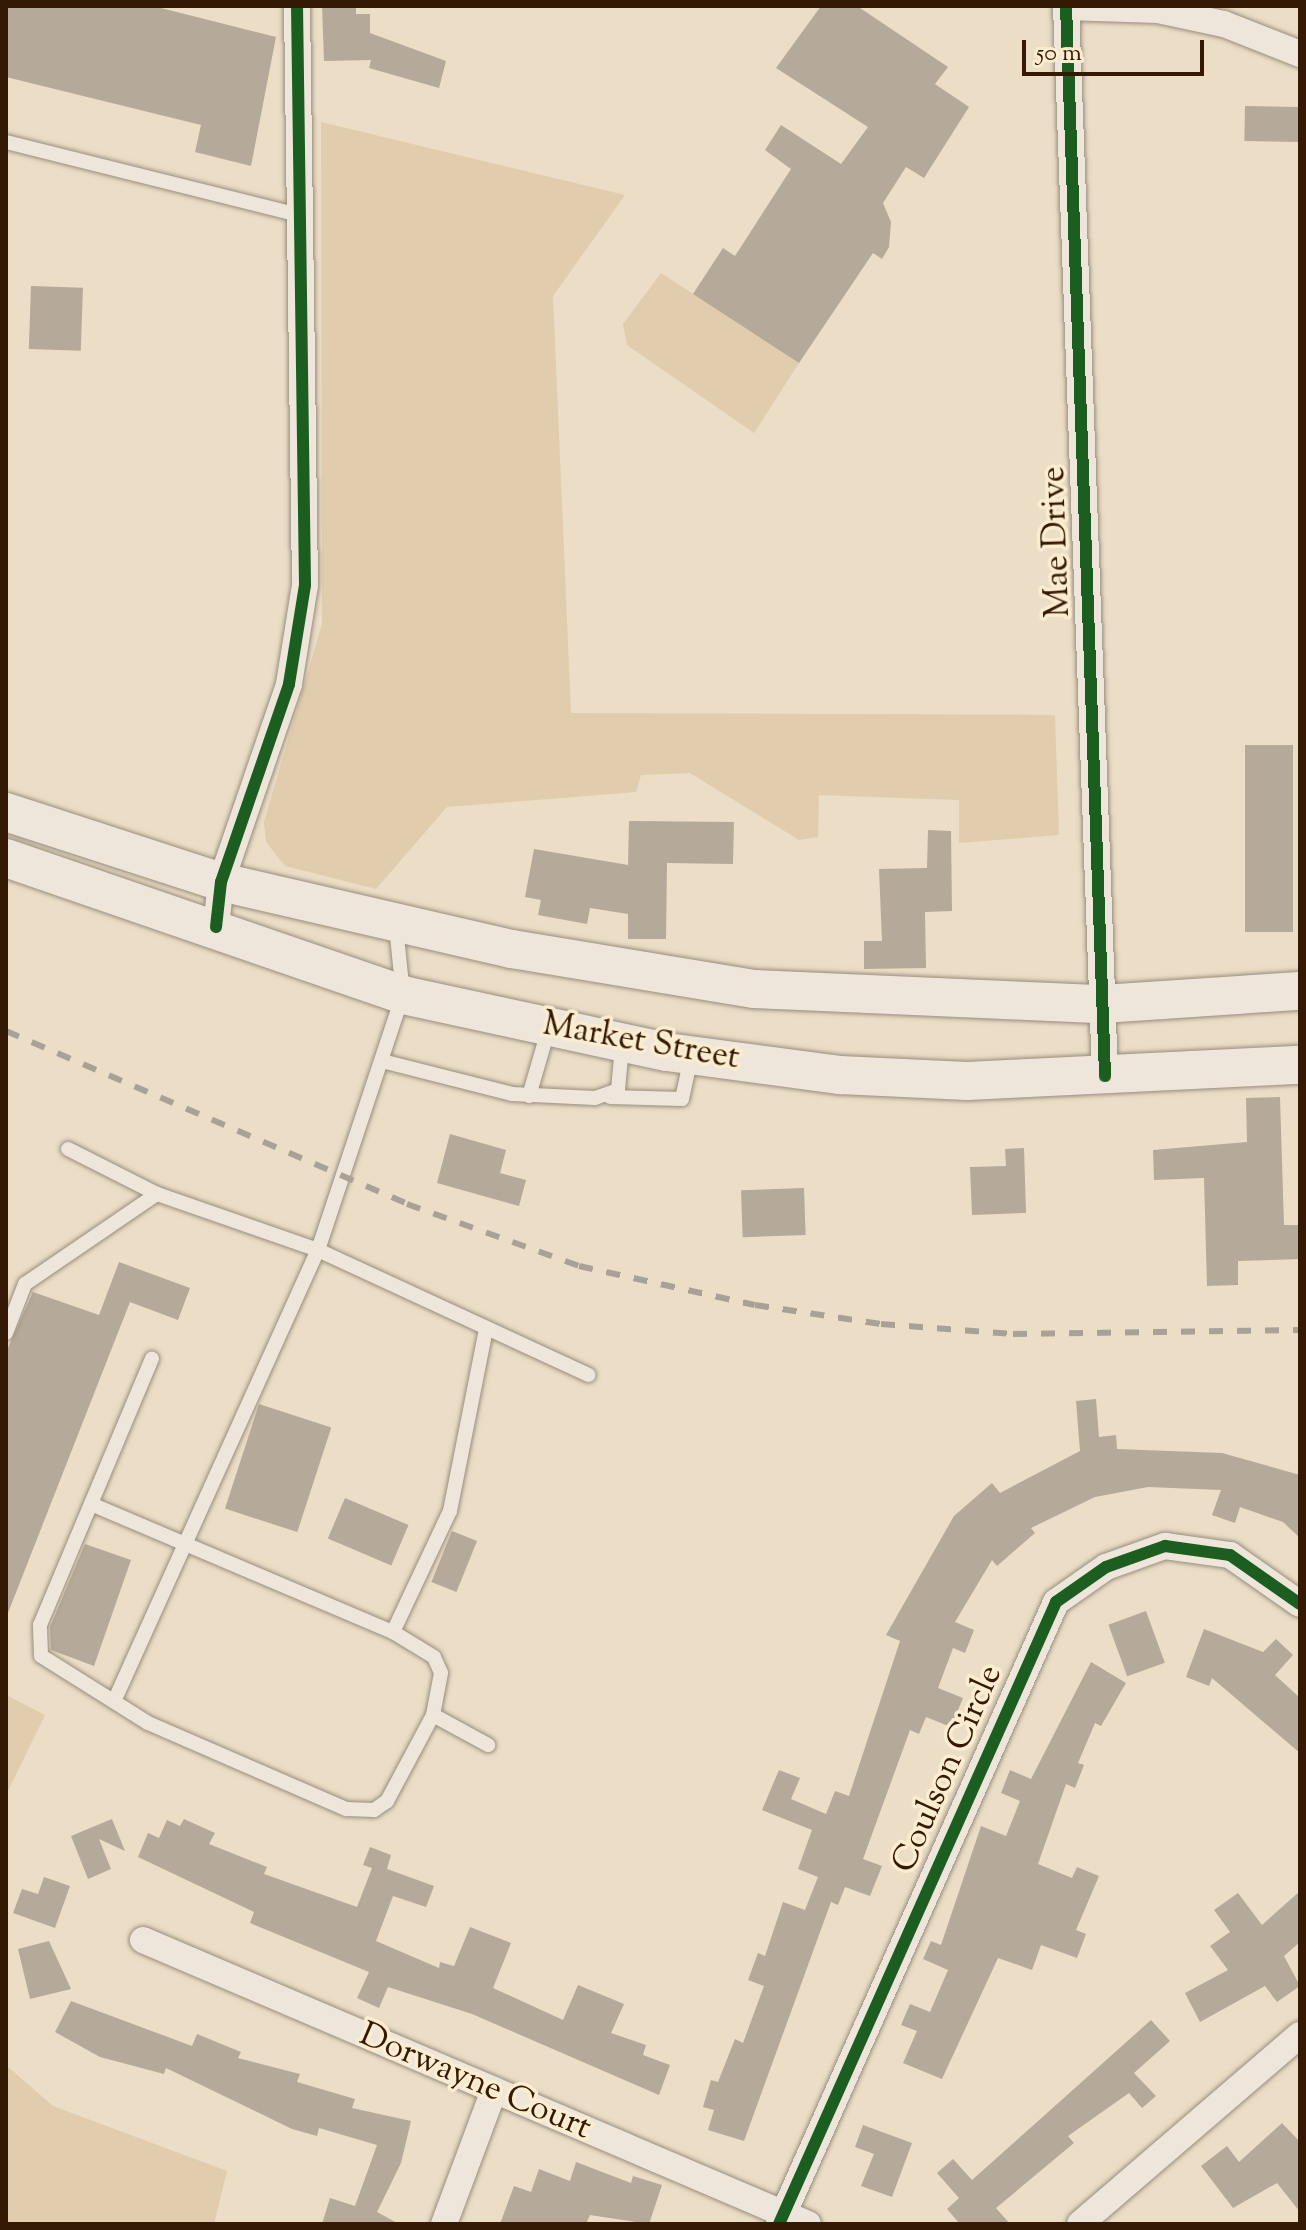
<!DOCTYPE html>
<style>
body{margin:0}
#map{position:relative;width:1306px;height:2230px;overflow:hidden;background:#ebddc6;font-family:"Sorts Mill Goudy",serif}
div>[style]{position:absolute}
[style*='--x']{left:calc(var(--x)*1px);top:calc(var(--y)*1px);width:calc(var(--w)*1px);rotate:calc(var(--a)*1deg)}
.green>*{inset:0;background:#e1ccad}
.building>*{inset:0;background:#b5a999;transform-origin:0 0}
.roads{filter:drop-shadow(0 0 2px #988d7d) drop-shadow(0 0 2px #988d7d)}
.lane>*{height:14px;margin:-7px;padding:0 7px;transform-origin:7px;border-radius:7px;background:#eee6da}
.street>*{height:26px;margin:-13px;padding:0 13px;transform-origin:13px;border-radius:13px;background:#eee6da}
.secondary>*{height:38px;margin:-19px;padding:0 19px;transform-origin:19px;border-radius:19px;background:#eee6da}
.rail>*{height:6px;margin-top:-3px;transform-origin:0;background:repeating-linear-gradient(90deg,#a9a196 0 14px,transparent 0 28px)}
.cycleway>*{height:12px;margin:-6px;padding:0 6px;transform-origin:6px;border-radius:6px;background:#1b5e20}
span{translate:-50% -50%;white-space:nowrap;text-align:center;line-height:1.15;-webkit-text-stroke:7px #fcecd0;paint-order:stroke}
.street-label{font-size:34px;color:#341904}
.frame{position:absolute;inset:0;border:8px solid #341904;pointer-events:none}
.scale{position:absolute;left:1022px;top:40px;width:182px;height:36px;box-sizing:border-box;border:4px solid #341904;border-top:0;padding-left:10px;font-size:24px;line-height:28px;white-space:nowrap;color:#341904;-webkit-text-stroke:6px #fcecd0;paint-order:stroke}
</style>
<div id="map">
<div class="green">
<div style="clip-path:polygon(321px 122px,625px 195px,553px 296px,571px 713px,1055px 715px,1059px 835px,959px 843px,959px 800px,819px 795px,818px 837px,799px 840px,690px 773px,641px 775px,636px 792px,447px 807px,376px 889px,285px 866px,266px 842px,264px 822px,322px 624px)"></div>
<div style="clip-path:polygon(661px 273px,799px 363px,754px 433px,627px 345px,623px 324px)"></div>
<div style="clip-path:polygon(6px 1695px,45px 1715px,6px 1795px)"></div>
<div style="clip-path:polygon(6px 2065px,53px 2106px,227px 2171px,214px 2224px,6px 2224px)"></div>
</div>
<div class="building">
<div style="clip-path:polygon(6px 6px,153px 6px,276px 37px,251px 166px,195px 152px,201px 125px,6px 77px)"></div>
<div style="clip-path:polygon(322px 6px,356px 6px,356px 14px,370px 14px,370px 33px,446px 61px,439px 88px,369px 68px,371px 60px,324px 61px)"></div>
<div style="clip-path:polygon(821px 6px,857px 6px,948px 67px,935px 84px,969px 107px,924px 178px,906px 167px,883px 203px,891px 222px,889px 247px,882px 259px,873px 253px,799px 363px,693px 294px,723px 248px,735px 256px,791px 169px,765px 150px,781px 125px,841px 164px,868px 127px,776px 68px)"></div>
<div style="left:1245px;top:106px;width:55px;height:35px;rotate:1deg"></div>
<div style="left:31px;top:286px;width:52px;height:63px;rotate:2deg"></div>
<div style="left:1245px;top:745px;width:48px;height:187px"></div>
<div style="clip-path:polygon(629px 821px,734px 822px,733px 864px,667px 863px,666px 939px,628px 939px,628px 914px,590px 908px,587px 924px,538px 915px,541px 900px,525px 897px,534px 849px,628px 865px)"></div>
<div style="clip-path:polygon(928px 830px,951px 831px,952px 911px,925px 912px,926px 968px,864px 969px,864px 941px,882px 941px,879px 869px,927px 868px)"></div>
<div style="clip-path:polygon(1280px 1097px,1284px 1225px,1300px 1225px,1300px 1259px,1238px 1261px,1238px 1285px,1207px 1286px,1204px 1178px,1154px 1180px,1153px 1150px,1247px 1142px,1246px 1098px)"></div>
<div style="clip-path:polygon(450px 1134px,506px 1150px,500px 1173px,526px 1180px,519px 1206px,437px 1183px)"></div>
<div style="clip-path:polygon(1024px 1148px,1026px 1213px,972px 1215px,970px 1167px,1006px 1166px,1005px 1149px)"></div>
<div style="left:804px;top:1188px;width:47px;height:63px;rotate:88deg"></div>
<div style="clip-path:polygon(119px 1262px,190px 1288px,178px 1320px,130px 1302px,6px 1618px,6px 1352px,33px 1292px,99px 1315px)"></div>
<div style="clip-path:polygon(1096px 1399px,1099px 1437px,1116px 1435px,1117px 1449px,1222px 1453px,1300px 1475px,1300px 1538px,1283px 1522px,1240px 1507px,1235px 1523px,1212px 1515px,1221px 1490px,1148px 1487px,1095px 1497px,1031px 1528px,1035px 1533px,997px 1566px,992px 1560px,955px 1622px,974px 1630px,965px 1653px,953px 1648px,938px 1688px,963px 1698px,951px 1727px,926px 1717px,919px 1734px,910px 1730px,863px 1859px,882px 1866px,870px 1896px,845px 1887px,838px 1905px,831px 1902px,744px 2141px,708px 2130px,714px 2110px,703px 2107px,711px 2080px,718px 2082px,735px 2039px,743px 2043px,764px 1986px,748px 1980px,758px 1953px,765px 1956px,783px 1902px,805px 1910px,818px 1877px,798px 1869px,812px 1830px,762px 1810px,779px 1770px,800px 1778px,791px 1799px,826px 1814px,835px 1791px,849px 1796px,900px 1641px,886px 1635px,954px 1516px,992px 1483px,1000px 1493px,1080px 1451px,1076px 1401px)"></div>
<div style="left:259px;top:1404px;width:76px;height:110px;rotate:18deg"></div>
<div style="left:345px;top:1498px;width:69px;height:44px;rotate:23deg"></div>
<div style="left:452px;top:1531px;width:27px;height:55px;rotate:22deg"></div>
<div style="clip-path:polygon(85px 1544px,131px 1560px,94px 1666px,51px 1650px,50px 1627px)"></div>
<div style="left:1146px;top:1611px;width:55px;height:40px;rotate:70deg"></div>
<div style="clip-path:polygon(1204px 1629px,1263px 1652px,1276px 1639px,1293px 1655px,1275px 1675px,1300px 1698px,1300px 1753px,1212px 1678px,1209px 1686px,1186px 1677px)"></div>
<div style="clip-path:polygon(1091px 1662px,1126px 1683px,1101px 1726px,1095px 1723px,1078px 1763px,1084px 1765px,1075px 1788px,1066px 1784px,1038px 1864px,1072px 1878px,1077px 1867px,1099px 1876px,1076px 1930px,1086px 1934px,1077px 1958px,1041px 1945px,1032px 1970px,998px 1958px,942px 2079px,903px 2063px,917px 2031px,901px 2025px,910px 2004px,930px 2012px,948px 1970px,923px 1959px,931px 1941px,941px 1945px,981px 1826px,1006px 1836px,1020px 1801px,1001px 1793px,1010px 1770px,1031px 1779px)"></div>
<div style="clip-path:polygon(112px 1819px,125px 1851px,99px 1839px,111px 1869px,88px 1879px,71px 1836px)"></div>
<div style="clip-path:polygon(184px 1819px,215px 1833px,209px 1844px,267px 1867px,264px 1874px,357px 1907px,372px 1868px,363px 1865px,370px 1847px,391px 1855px,387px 1869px,434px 1886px,426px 1907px,393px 1896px,376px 1941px,439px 1968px,440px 1962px,454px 1966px,470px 1927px,511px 1943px,493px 1988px,563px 2020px,578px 1985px,624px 2004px,611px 2033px,646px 2045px,643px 2055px,670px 2065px,659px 2095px,472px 2014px,388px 1987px,379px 2008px,357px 1998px,369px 1972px,250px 1923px,254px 1912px,138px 1857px,148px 1833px,159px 1838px,167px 1820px,180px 1826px)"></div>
<div style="clip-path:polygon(44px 1877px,70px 1886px,55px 1928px,13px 1913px,22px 1889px,38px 1894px)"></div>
<div style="clip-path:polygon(1300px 1891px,1300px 1942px,1284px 1956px,1300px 1986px,1277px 2002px,1265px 1986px,1200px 2022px,1185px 1993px,1228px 1970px,1210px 1946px,1230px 1932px,1214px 1910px,1238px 1893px,1262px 1925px)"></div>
<div style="clip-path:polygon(49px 1941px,71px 1989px,30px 1999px,18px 1949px)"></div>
<div style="clip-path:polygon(71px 2001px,192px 2046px,197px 2034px,241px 2052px,238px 2058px,300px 2074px,297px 2082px,355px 2099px,352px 2108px,411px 2121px,401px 2163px,377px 2212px,399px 2224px,322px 2224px,330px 2198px,355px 2206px,377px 2145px,319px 2128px,317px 2136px,292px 2129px,166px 2068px,164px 2074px,100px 2057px,55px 2032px)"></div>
<div style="clip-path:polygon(1151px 2020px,1170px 2041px,1134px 2073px,1156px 2096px,1142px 2108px,1129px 2093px,1068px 2136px,1074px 2143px,996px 2208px,1010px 2224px,960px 2224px,947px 2209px,959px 2198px,937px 2173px,953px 2159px,972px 2180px)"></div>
<div style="clip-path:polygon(1282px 2123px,1300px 2142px,1300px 2212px,1277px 2183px,1233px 2208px,1201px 2166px,1227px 2146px,1239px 2162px)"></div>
<div style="clip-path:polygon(863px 2125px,912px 2143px,892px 2197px,861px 2186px,874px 2154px,855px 2147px)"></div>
<div style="clip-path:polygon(576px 2162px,631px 2183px,633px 2176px,662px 2185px,649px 2224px,590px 2215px,586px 2224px,500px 2224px,514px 2186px,531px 2192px,539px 2169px,570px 2181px)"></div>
</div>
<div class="roads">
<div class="lane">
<div style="--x:6;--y:142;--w:302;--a:14"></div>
<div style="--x:382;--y:1061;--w:134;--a:14.2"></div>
<div style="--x:512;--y:1094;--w:83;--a:2.8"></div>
<div style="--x:595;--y:1098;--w:24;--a:-19"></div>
<div style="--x:618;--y:1090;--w:44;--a:-84.8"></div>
<div style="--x:529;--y:1096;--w:72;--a:-73.8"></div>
<div style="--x:610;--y:1097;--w:72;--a:1.6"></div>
<div style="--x:682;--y:1099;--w:43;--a:-77.9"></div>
<div style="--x:68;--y:1149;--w:100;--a:26.8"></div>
<div style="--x:157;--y:1194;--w:170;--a:19.2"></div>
<div style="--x:318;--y:1250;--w:298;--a:24.8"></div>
<div style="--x:6;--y:1333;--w:53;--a:-68.8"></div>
<div style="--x:25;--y:1284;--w:160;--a:-34.3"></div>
<div style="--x:91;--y:1504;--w:328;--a:23"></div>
<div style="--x:393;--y:1632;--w:48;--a:31.4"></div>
<div style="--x:434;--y:1657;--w:17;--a:66"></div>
<div style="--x:441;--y:1673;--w:43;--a:100.8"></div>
<div style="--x:433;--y:1715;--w:98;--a:118.1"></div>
<div style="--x:387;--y:1801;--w:16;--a:145"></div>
<div style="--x:374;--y:1810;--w:28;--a:-178"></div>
<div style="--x:346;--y:1809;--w:216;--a:-156.5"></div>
<div style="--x:148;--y:1723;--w:126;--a:-147.9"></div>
<div style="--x:41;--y:1656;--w:31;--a:-92"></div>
<div style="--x:40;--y:1625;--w:289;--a:-67.2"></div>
<div style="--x:393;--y:1632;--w:134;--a:-64.8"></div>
<div style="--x:450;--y:1511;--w:186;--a:-78.8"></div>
<div style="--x:116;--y:1697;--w:491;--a:-65.7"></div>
<div style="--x:318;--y:1250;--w:269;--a:-71.6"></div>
<div style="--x:403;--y:995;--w:69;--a:-95.8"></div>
<div style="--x:433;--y:1715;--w:63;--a:28.6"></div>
</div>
<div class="street">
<div style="--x:1066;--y:6;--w:1071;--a:87.91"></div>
<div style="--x:1066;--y:7;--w:92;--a:1.9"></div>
<div style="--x:1158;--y:10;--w:67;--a:12"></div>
<div style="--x:1224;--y:24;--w:82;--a:21.5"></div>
<div style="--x:216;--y:927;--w:45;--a:-83.7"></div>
<div style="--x:221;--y:882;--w:209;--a:-71"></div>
<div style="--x:289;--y:684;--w:100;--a:-80.8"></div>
<div style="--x:305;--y:585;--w:579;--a:-90.79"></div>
<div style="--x:143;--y:1940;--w:723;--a:23.13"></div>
<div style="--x:444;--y:2224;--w:143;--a:-69.5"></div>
<div style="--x:779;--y:2224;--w:681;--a:-65.99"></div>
<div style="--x:1056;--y:1602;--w:61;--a:-35"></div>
<div style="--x:1106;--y:1567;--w:63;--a:-19.6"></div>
<div style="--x:1165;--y:1546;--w:66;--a:7.9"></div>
<div style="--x:1230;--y:1555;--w:85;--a:35"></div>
<div style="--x:1080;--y:2224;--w:290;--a:-40.7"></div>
</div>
<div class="secondary">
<div style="--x:6;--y:812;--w:226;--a:18"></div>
<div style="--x:221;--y:882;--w:299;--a:13"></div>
<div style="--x:512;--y:949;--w:245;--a:9.4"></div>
<div style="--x:754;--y:989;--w:348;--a:2.5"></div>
<div style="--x:1102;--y:1004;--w:198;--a:-3.8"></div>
<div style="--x:6;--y:858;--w:420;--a:19"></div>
<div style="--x:403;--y:995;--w:270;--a:12.2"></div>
<div style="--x:667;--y:1052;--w:175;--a:7.6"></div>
<div style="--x:840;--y:1075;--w:127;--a:2.7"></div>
<div style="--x:967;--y:1081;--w:333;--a:-2.8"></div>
</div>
</div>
<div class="rail">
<div style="--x:6;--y:1031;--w:437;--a:23.3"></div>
<div style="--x:407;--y:1204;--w:183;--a:19.8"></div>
<div style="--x:579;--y:1266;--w:180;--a:12.5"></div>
<div style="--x:755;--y:1305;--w:127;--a:8.6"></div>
<div style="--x:881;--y:1324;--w:132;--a:4.3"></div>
<div style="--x:1013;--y:1334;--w:287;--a:-0.8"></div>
</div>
<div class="cycleway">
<div style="--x:1066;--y:6;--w:1071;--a:87.91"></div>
<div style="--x:216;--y:927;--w:45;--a:-83.7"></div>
<div style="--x:221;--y:882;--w:209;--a:-71"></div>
<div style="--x:289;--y:684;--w:100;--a:-80.8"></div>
<div style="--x:305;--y:585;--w:579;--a:-90.79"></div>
<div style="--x:779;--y:2224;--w:681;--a:-65.99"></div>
<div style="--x:1056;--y:1602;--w:61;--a:-35"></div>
<div style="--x:1106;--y:1567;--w:63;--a:-19.6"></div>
<div style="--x:1165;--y:1546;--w:66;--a:7.9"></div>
<div style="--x:1230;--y:1555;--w:85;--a:35"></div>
</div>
<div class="street-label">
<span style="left:1057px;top:542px;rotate:-92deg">Mae Drive</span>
<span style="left:641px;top:1042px;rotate:10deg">Market Street</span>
<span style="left:948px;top:1769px;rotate:-66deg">Coulson Circle</span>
<span style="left:475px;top:2082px;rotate:23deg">Dorwayne Court</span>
</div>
<div class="frame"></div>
<div class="scale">50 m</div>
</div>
